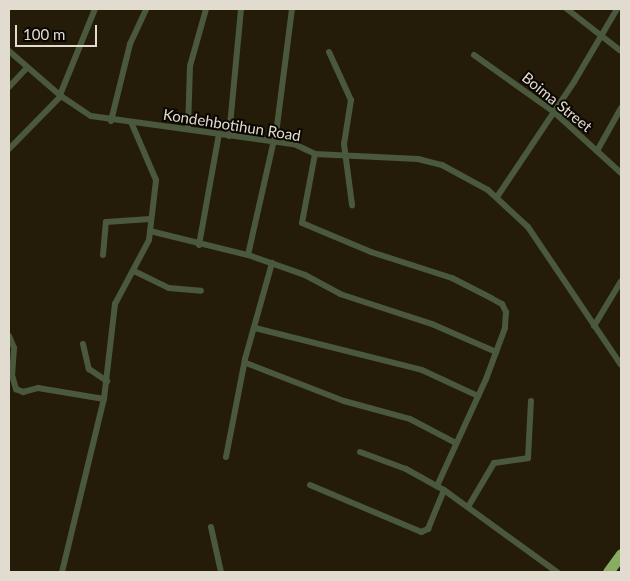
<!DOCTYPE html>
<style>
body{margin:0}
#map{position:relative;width:630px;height:581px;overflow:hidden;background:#241b08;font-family:Lato,sans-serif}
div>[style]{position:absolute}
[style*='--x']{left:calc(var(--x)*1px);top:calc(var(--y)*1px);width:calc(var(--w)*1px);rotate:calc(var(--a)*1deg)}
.street>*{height:6px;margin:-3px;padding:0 3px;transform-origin:3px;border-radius:3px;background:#4a583c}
.highway>*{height:11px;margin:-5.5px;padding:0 5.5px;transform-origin:5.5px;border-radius:5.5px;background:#89ac63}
span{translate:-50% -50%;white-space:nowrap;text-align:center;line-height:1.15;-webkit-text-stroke:4px #0a0602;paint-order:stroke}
.street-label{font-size:15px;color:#e2dbd0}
.frame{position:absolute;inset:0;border:10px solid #e2dbd0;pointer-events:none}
.scale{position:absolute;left:15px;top:25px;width:82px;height:22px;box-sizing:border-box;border:2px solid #e2dbd0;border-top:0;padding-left:6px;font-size:15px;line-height:18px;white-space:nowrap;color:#e2dbd0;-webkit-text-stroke:4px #0a0602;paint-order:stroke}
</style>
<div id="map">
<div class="street">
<div style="--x:567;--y:9;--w:68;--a:37.9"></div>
<div style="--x:9;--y:51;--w:69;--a:40.9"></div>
<div style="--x:61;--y:96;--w:36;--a:34"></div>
<div style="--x:91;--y:116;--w:205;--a:7.9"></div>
<div style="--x:294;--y:144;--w:23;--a:25"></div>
<div style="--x:315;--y:154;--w:103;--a:2.8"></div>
<div style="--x:418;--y:159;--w:25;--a:14"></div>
<div style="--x:442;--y:165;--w:52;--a:28.5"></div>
<div style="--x:488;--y:190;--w:54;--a:42.8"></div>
<div style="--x:528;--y:227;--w:166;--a:56"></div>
<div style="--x:329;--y:52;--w:53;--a:65.4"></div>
<div style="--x:351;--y:100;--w:45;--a:99"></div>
<div style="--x:344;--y:144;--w:62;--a:82.5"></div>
<div style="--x:474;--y:55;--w:98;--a:35.5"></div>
<div style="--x:554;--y:112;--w:91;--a:42.3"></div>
<div style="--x:9;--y:87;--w:25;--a:-47"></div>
<div style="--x:60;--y:95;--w:93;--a:-67.9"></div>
<div style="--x:111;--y:121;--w:79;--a:-76.1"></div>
<div style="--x:130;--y:44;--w:38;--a:-65"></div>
<div style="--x:188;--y:129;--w:63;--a:-88.2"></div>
<div style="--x:190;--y:66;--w:59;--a:-74.3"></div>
<div style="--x:229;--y:136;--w:128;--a:-84.6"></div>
<div style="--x:9;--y:149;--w:74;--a:-45.5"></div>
<div style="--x:597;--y:151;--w:49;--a:-60.8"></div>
<div style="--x:315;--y:154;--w:70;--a:100.7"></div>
<div style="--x:302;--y:223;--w:75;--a:22.8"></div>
<div style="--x:371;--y:252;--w:85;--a:17.8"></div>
<div style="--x:452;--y:278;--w:44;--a:27.1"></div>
<div style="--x:491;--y:298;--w:13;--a:29"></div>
<div style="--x:502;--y:304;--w:9;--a:63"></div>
<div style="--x:506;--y:312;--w:16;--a:94"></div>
<div style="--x:505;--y:328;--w:54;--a:110.4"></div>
<div style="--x:486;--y:379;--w:118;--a:114.6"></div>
<div style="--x:497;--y:197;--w:138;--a:-56.2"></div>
<div style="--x:574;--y:82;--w:85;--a:-59.5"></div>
<div style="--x:150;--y:231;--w:101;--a:13.8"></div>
<div style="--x:248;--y:255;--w:60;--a:19.3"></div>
<div style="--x:305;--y:275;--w:40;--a:28"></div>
<div style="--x:340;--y:294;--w:97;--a:18.1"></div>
<div style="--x:432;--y:324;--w:70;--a:23.6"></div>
<div style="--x:199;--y:245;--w:113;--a:-79.8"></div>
<div style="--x:103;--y:255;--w:33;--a:-85"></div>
<div style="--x:106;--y:222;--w:44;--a:-3.9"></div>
<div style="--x:248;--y:255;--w:132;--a:-77.3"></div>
<div style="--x:277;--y:126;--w:118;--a:-82.7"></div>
<div style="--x:134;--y:271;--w:39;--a:26"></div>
<div style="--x:169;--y:288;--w:32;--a:5"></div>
<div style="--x:594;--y:326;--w:52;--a:-59"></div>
<div style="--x:255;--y:328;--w:172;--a:14.1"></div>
<div style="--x:422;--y:370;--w:62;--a:24.9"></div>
<div style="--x:9;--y:336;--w:13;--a:67"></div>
<div style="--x:14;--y:348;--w:27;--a:94"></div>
<div style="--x:12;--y:375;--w:15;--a:74"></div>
<div style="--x:16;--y:389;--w:8;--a:23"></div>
<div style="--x:23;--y:392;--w:16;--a:-15"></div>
<div style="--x:38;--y:388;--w:67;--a:9.5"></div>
<div style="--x:83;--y:344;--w:26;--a:77"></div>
<div style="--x:89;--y:369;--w:22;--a:34"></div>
<div style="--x:246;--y:363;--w:105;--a:21.2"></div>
<div style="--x:344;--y:401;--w:68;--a:15.3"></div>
<div style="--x:410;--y:419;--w:52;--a:27.6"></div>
<div style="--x:360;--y:452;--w:49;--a:20.3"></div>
<div style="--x:406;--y:469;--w:43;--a:28.9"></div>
<div style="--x:444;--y:490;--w:140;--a:36"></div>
<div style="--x:226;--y:457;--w:100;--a:-79"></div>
<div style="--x:245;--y:359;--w:100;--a:-74.3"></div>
<div style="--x:310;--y:485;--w:121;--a:22.9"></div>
<div style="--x:421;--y:532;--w:8;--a:-23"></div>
<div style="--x:428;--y:529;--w:42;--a:-67.7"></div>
<div style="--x:468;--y:507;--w:51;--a:-59.4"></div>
<div style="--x:494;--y:463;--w:34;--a:-8"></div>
<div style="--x:528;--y:458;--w:57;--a:-87"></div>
<div style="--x:211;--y:527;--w:46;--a:77.5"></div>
<div style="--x:62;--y:572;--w:178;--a:-76.4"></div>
<div style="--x:104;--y:399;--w:96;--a:-83.4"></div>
<div style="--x:115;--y:304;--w:72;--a:-62"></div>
<div style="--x:149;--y:240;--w:60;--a:-83.3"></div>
<div style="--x:156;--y:180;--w:63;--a:-113.3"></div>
</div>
<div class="highway">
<div style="--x:608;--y:572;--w:22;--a:-54"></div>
</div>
<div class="street-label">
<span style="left:557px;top:102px;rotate:39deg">Boima Street</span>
<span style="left:232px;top:125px;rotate:9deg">Kondehbotihun Road</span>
</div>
<div class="frame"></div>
<div class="scale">100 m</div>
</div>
